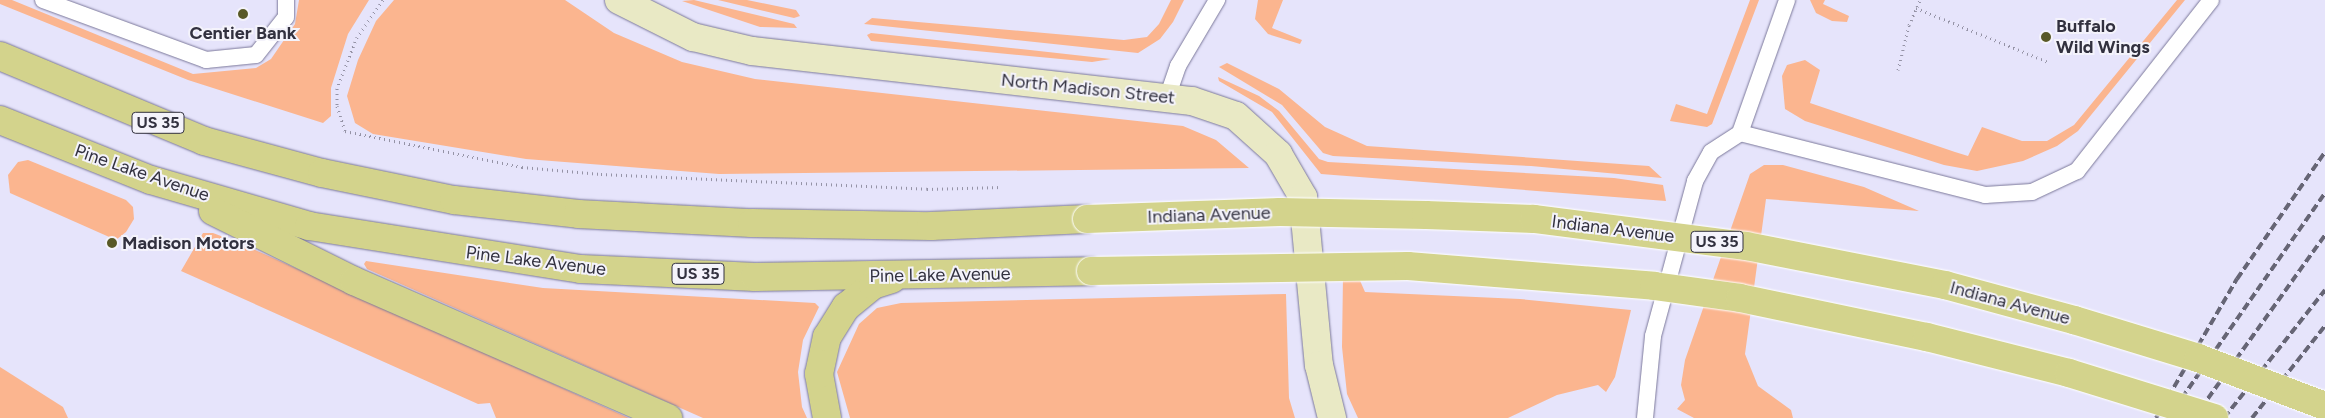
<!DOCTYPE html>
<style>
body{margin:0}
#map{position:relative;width:2325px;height:418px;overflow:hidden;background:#e6e4fb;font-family:Figtree,sans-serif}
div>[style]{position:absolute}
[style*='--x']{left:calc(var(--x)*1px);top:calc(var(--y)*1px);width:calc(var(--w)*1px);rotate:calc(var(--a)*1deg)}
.green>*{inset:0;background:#fbb58f}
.path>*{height:3px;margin-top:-1.5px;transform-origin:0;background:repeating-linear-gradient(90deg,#9593a6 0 1px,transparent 0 5px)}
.roads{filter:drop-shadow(0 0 1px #7b789a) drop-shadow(0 0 1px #7b789a)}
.lane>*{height:16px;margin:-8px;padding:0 8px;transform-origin:8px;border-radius:8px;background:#fff}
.secondary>*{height:28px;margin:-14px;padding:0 14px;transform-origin:14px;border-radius:14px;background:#e9e9c5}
.primary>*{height:28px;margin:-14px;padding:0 14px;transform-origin:14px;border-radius:14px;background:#d3d38c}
.rail>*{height:4px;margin-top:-2px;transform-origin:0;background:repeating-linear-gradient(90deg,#666575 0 8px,transparent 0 12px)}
.bridges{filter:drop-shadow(0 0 1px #fff) drop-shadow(0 0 1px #fff)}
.primary-bridge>*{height:28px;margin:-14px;padding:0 14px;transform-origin:14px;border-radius:14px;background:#d3d38c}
.dots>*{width:14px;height:14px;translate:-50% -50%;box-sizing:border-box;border:2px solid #f4f3fb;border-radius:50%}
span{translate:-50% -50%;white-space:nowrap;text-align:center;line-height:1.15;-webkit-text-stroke:4px #f4f3fb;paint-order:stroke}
.shield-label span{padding:1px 4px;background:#f4f3fb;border:1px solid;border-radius:4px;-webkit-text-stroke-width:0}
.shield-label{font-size:16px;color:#32313f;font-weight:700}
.poi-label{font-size:18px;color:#32313f;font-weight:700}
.left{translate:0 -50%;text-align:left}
.street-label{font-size:18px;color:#32313f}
</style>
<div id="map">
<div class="green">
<div style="clip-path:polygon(0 0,12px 0,193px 74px,256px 68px,271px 59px,295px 24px,299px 0,369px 0,348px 34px,331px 88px,331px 116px,323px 123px,188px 80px,0 4px)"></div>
<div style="clip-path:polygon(394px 0,565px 0,614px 33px,682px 62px,755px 79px,1183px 126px,1216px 140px,1249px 168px,719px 174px,526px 159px,373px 134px,355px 123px,347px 96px,358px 60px,376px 21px)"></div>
<div style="clip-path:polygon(694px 0,794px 24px,797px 28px,760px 27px,682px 1px)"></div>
<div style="clip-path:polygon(718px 0,747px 0,796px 10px,800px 16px,794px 18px)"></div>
<div style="clip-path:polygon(1171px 0,1184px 0,1173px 22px,1160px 39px,1138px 53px,864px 24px,872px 18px,1124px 40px,1147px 37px,1159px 24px)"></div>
<div style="clip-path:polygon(1258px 0,1283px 0,1272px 28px,1302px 40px,1300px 44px,1268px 34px,1255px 19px)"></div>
<div style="clip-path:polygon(1750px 0,1759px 0,1712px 124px,1707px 127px,1670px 121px,1676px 104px,1707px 114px)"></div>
<div style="clip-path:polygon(1810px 0,1825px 0,1823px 4px,1849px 16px,1847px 22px,1832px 21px,1816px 13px)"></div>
<div style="clip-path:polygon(2177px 0,2185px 0,2078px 131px,2057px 146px,2023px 161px,1977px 171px,1944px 165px,1805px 121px,1785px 109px,1782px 76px,1787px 65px,1805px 60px,1820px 70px,1810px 103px,1955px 152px,1968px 156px,1982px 127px,2022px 141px,2047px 141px,2074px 125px)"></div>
<div style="clip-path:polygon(871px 33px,1030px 50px,1111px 59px,1092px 62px,871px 41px,867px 35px)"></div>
<div style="clip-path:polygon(1227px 63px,1279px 89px,1325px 127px,1367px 146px,1649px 166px,1662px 178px,1531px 166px,1333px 156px,1323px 153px,1282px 105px,1219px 67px)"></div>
<div style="clip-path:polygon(1218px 77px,1259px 96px,1279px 111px,1319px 159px,1328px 162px,1614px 178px,1663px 185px,1666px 201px,1321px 174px,1272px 112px,1219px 81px)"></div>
<div style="clip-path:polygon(28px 160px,126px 200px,133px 207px,134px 219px,126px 232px,116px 240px,10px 193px,8px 175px,18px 162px)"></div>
<div style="clip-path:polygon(1764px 165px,1783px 165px,1864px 187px,1919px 211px,1766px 199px,1745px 354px,1758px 386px,1791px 410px,1793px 418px,1694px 418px,1677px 409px,1685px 400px,1681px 385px,1685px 360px,1750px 174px)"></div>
<div style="clip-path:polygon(203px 233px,213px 233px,242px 244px,629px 418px,496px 418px,490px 403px,478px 404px,181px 271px)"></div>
<div style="clip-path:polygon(366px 261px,543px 288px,815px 303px,819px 307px,803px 340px,798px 372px,802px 407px,807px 418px,703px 418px,367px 269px,364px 264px)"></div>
<div style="clip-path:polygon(1343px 276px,1358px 276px,1365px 292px,1520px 299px,1631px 310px,1615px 377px,1606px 392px,1598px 385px,1557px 395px,1508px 418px,1358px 418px,1347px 394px,1342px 347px)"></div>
<div style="clip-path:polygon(1286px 294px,1289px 398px,1295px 418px,850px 418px,837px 372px,859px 324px,877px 308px,901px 303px)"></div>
<div style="clip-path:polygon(0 367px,63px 407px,68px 418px,0 418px)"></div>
</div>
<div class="path">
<div style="--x:383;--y:0;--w:45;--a:125.1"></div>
<div style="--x:357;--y:37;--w:55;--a:111.4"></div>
<div style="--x:337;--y:88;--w:18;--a:90"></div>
<div style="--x:337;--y:106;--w:26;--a:72"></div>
<div style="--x:345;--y:131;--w:181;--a:11.5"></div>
<div style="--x:522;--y:167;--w:79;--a:5.1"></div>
<div style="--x:601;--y:174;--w:326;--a:2.6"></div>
<div style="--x:927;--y:189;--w:75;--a:-1.5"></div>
<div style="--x:1916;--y:8;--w:143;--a:22.2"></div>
<div style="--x:1898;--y:70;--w:46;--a:-76.3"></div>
<div style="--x:1909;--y:25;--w:27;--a:-66"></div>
</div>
<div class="roads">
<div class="lane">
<div style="--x:43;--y:0;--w:174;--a:20.2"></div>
<div style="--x:206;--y:60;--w:50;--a:-5.7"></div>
<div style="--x:256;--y:55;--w:48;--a:-51.7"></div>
<div style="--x:286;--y:17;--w:17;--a:-90"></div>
<div style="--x:1167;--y:98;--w:34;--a:-71"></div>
<div style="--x:1178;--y:66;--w:77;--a:-59.4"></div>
<div style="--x:1740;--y:133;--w:253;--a:14.2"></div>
<div style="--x:1985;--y:195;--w:47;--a:-3.7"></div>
<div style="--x:2032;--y:192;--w:50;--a:-25"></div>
<div style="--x:2077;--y:171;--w:217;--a:-51.9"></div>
<div style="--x:1645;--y:418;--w:82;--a:-84.4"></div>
<div style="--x:1653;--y:336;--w:161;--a:-74.8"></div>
<div style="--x:1695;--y:181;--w:33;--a:-61"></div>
<div style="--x:1711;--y:152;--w:35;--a:-33"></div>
<div style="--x:1740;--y:133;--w:141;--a:-70.5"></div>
</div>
<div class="secondary">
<div style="--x:619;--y:0;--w:83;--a:26.6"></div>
<div style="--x:693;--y:37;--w:61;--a:13.3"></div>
<div style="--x:752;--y:51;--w:443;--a:6.5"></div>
<div style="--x:1192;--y:101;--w:46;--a:18.8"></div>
<div style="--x:1236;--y:116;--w:57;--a:42.1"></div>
<div style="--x:1278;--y:154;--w:50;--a:59.8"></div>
<div style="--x:1303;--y:197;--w:169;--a:84.6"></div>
<div style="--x:1319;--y:365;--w:55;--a:76.2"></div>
</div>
<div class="primary">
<div style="--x:0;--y:56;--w:221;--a:22.6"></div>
<div style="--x:204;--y:141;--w:122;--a:15.2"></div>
<div style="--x:322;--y:173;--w:135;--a:11.6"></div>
<div style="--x:454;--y:200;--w:125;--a:6.4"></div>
<div style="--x:578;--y:214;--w:174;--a:3"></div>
<div style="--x:752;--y:223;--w:179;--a:1"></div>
<div style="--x:931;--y:226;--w:156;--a:-2.6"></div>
<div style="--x:0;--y:120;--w:162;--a:21.7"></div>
<div style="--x:151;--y:180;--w:165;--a:16.2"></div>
<div style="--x:309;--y:226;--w:275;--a:9"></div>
<div style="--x:581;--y:269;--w:174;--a:2.6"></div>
<div style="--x:755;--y:277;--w:336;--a:-1"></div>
<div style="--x:213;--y:211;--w:157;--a:26.4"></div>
<div style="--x:354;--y:281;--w:343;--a:23.6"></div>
<div style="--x:827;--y:418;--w:45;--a:-100.3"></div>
<div style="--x:819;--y:374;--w:38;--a:-78"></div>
<div style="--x:827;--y:337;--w:36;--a:-58"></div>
<div style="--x:846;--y:307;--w:35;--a:-39"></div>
<div style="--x:873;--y:285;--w:20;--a:-18"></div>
</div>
</div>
<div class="rail">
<div style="--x:2156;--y:418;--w:161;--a:-59.8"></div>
<div style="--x:2237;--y:279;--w:155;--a:-55.3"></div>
<div style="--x:2168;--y:418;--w:274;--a:-55.1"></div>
<div style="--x:2194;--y:418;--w:225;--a:-54.4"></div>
<div style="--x:2224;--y:418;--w:163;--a:-51.7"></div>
<div style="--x:2252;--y:418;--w:117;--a:-51.6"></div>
</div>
<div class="bridges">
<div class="primary-bridge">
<div style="--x:1087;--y:219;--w:193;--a:-2.1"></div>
<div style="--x:1280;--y:212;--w:146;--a:1.2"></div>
<div style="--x:1426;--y:215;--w:108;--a:2.1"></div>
<div style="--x:1534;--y:219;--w:214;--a:7.3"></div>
<div style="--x:1746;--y:246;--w:203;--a:11.1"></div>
<div style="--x:1945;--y:285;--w:134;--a:15.2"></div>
<div style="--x:2074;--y:320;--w:130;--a:17"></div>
<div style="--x:2198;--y:358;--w:136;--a:20.7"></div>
<div style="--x:1091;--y:271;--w:317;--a:-0.9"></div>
<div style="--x:1408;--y:266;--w:247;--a:4.6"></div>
<div style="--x:1654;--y:286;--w:87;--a:7.9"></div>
<div style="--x:1740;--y:298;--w:191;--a:11.8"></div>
<div style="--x:1927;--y:337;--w:146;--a:14.2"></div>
<div style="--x:2069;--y:373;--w:152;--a:17.2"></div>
</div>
</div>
<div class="dots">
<div style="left:243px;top:14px;background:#595926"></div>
<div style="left:2046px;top:37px;background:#595926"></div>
<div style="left:112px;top:243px;background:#595926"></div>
</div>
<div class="shield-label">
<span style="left:158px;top:123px">US 35</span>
<span style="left:1717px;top:242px">US 35</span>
<span style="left:698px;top:274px">US 35</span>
</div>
<div class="poi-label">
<span class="left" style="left:2056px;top:37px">Buffalo<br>Wild Wings</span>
<span style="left:243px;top:33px">Centier Bank</span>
<span class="left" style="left:122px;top:243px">Madison Motors</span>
</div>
<div class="street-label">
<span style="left:1088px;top:89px;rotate:6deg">North Madison Street</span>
<span style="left:142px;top:173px;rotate:19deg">Pine Lake Avenue</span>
<span style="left:1209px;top:215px;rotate:-2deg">Indiana Avenue</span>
<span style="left:1613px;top:229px;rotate:7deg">Indiana Avenue</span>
<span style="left:536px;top:261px;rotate:7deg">Pine Lake Avenue</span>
<span style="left:940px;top:275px;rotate:-1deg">Pine Lake Avenue</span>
<span style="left:2010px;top:303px;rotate:15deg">Indiana Avenue</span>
</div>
</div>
